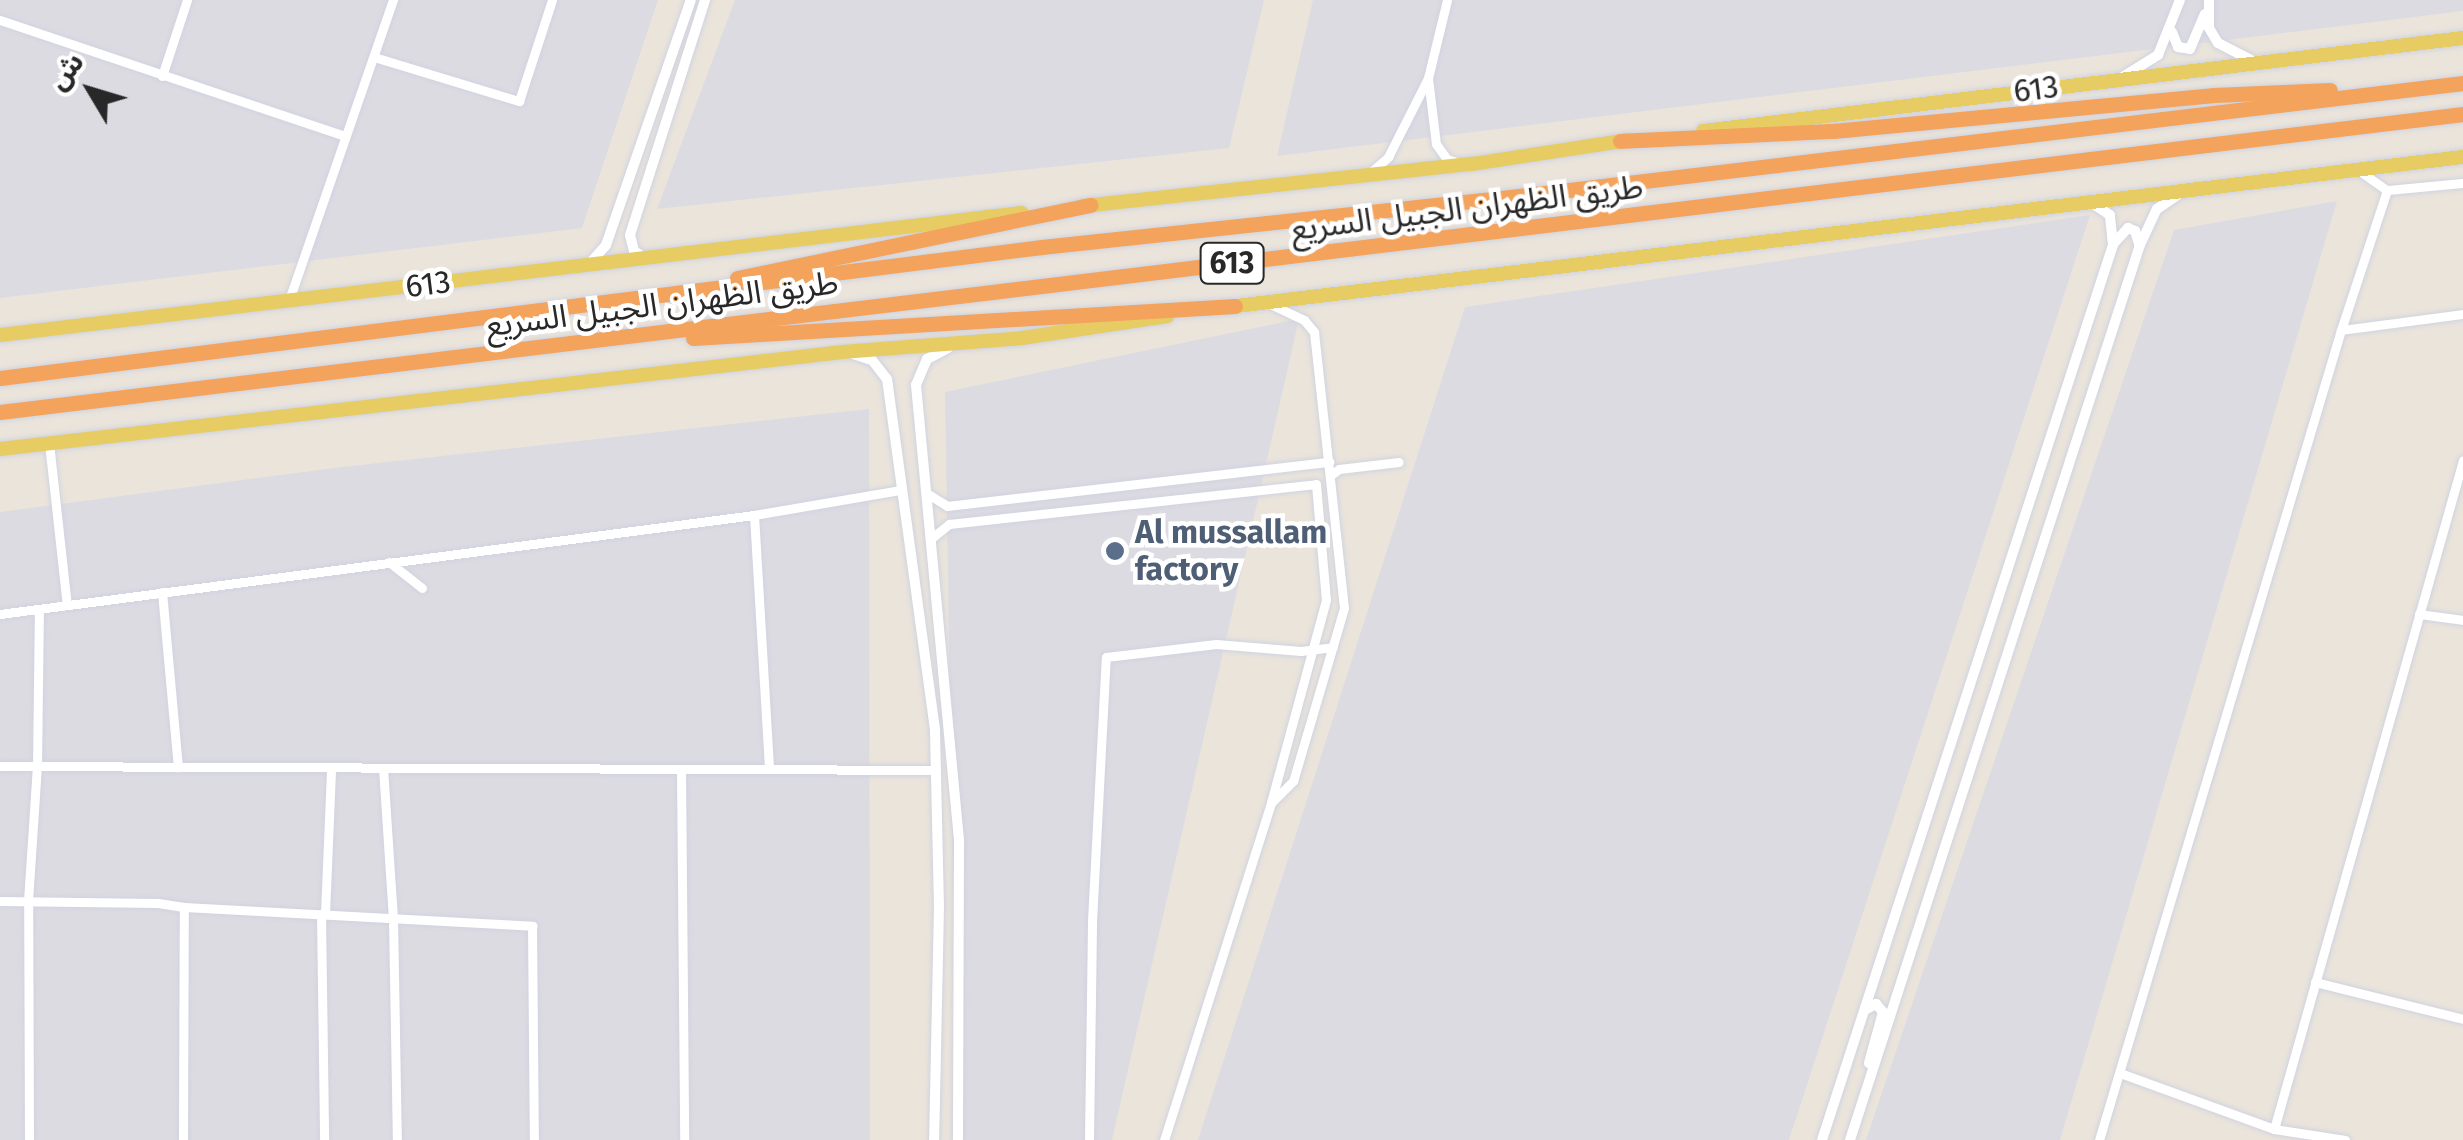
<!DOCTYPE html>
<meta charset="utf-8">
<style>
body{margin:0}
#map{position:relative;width:2463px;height:1140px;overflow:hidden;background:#eae4db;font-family:"Fira Sans","Noto Sans Arabic",sans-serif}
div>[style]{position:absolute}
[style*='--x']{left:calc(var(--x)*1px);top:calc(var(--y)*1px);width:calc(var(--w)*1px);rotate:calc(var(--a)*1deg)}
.industrial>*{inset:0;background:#dddbe2}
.roads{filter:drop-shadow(0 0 2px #d0d3e0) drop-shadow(0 0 2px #d0d3e0)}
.minor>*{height:9px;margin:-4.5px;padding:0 4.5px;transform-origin:4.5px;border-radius:4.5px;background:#fff}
.tertiary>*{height:10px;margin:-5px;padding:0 5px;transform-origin:5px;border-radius:5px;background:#fff}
.primary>*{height:14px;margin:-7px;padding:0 7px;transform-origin:7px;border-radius:7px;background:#e7cc63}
.motorway>*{height:15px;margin:-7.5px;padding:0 7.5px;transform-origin:7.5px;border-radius:7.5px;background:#f3a35c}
.dots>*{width:28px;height:28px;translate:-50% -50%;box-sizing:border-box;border:5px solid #fff;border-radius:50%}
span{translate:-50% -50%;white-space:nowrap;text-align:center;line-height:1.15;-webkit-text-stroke:9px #fff;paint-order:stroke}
.shield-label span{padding:2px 8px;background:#fff;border:2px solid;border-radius:8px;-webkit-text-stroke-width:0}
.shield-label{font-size:30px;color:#282828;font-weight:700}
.street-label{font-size:32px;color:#282828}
.service-label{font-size:32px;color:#4e5e75;font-weight:700}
.left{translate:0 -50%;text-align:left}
.north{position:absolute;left:40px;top:40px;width:100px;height:100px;-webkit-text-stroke:8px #fff;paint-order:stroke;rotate:308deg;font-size:28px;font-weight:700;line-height:40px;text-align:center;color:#282828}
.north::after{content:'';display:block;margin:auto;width:35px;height:45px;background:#282828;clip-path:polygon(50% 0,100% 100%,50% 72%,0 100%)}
</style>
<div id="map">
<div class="industrial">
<div style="clip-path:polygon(0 0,658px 0,582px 228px,0 298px)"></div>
<div style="clip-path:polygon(735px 0,1264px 0,1229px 148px,657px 209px)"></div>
<div style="clip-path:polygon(1313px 0,2463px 0,2463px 11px,1277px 156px)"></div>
<div style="clip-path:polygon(2337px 201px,2060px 1140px,1866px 1140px,2174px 230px)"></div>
<div style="clip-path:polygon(2090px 215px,1789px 1140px,1198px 1140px,1465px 307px)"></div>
<div style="clip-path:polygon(1299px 319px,1112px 1140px,957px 1140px,945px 392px)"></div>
<div style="clip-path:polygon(869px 409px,870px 1140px,0 1140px,0 512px,334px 468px)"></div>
</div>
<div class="roads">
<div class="minor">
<div style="--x:0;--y:20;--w:364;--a:18.6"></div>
<div style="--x:374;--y:57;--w:152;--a:16.9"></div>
<div style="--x:519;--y:101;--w:106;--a:-71.9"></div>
<div style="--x:162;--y:76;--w:80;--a:-71.8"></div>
<div style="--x:1428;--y:78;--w:80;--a:-76.3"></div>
<div style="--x:2358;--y:170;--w:35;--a:35"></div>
<div style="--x:1371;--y:172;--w:23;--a:-41"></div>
<div style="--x:1388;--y:157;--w:89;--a:-63.1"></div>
<div style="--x:1428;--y:78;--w:66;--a:83.1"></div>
<div style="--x:1436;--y:144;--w:19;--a:54"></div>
<div style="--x:1447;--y:159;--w:13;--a:18"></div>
<div style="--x:289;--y:300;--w:318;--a:-70.9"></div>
<div style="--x:1270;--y:304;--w:38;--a:25"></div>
<div style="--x:1304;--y:320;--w:16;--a:50"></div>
<div style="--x:1314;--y:332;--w:278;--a:83.8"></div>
<div style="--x:1344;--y:608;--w:180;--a:106.4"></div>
<div style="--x:1293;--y:781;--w:31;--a:135"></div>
<div style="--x:2341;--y:330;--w:123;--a:-7.5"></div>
<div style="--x:49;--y:443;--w:163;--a:83.7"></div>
<div style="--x:1331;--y:475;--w:10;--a:-37"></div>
<div style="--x:1339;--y:469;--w:60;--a:-6.7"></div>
<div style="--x:928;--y:494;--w:22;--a:32"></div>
<div style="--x:947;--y:506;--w:385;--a:-6.6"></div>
<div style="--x:754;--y:515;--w:254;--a:86.6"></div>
<div style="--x:933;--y:537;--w:21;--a:-39"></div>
<div style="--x:949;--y:524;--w:369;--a:-6.2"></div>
<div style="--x:1316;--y:484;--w:116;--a:85.1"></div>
<div style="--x:1326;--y:600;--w:210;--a:105.2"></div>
<div style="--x:1271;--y:803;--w:354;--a:107.6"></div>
<div style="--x:389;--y:562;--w:42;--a:38.2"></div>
<div style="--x:162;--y:592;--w:176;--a:84.8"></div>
<div style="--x:0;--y:614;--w:760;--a:-7.48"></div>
<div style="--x:754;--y:515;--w:149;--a:-9.7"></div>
<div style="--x:2419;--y:614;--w:44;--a:7.8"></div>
<div style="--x:0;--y:766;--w:936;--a:0.24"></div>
<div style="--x:383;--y:768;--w:150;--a:86.2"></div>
<div style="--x:393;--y:918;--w:222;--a:89"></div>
<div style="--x:681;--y:769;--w:371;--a:89.5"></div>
<div style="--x:0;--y:901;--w:158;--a:0.7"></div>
<div style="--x:158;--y:903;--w:26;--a:9"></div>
<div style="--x:321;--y:914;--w:226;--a:89.2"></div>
<div style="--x:325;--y:914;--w:146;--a:-87.6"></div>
<div style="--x:2315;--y:982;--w:153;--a:14"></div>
<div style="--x:2120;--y:1073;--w:164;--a:20"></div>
<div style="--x:2274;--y:1129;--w:72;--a:8.8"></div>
<div style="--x:2274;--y:1129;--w:695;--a:-74.22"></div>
<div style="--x:29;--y:1140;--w:239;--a:-90.2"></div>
<div style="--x:28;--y:901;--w:134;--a:-86.2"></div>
<div style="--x:37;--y:767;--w:158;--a:-89.3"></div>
<div style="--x:183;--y:1140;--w:233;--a:-89.8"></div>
<div style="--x:184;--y:907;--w:349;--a:3.1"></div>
<div style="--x:532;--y:926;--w:214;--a:89.5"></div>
<div style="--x:1089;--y:1140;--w:219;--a:-89.2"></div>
<div style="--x:1092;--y:921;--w:264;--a:-87"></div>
<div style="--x:1106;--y:657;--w:111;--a:-6.7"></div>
<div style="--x:1216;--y:644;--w:85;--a:4.7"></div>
<div style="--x:1301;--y:651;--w:32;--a:-7"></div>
<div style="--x:2099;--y:1140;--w:845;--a:-73.37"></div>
<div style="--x:2341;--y:330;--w:147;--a:-71.8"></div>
<div style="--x:2387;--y:190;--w:76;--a:-5.3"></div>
</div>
<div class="tertiary">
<div style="--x:2209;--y:0;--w:28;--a:90"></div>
<div style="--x:2209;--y:28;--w:17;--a:59"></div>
<div style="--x:2218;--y:43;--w:42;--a:27.2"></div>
<div style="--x:2172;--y:32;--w:16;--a:68"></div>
<div style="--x:2178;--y:47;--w:12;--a:9"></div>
<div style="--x:2190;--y:49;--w:38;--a:-67"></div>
<div style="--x:2121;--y:78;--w:44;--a:-31.9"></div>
<div style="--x:2158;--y:55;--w:59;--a:-68.2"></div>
<div style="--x:2114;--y:243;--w:21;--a:-47"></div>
<div style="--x:2128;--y:228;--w:8;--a:23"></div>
<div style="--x:2135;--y:231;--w:14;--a:73"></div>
<div style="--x:645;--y:258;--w:13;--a:-148"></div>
<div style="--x:634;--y:251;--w:16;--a:-104"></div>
<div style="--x:630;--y:235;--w:247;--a:-72.3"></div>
<div style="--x:590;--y:263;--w:24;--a:-48"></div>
<div style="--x:606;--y:245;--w:259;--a:-70.9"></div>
<div style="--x:948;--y:348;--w:24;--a:152"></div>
<div style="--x:927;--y:359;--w:28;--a:113"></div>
<div style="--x:916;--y:385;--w:458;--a:84.6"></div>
<div style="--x:959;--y:841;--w:299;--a:90.2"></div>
<div style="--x:853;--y:354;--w:20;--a:18"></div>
<div style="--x:872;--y:360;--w:24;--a:52"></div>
<div style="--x:887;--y:379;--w:355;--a:82.2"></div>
<div style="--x:935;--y:731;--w:175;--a:88.7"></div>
<div style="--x:939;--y:906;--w:234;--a:91.2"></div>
<div style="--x:1865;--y:1010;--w:13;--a:-29"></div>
<div style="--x:1876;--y:1004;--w:11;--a:49"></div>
<div style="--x:1883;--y:1012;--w:53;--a:105.4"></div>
<div style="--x:1822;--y:1140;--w:941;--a:-71.99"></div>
<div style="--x:2113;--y:245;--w:30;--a:-96"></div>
<div style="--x:2110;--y:215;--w:20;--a:-147"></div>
<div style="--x:1850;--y:1140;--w:941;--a:-72.05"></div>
<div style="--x:2140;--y:245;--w:40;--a:-65"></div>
<div style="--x:2157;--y:209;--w:23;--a:-34"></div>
</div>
<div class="primary">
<div style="--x:1703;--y:131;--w:766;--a:-6.98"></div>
<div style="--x:1083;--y:206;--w:391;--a:-6.2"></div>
<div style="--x:1472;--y:164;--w:158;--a:-8.7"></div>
<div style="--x:1228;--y:307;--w:1244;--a:-6.93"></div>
<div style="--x:0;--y:335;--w:1029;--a:-6.81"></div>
<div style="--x:0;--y:449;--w:848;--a:-6.57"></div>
<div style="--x:842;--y:352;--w:181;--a:-4.4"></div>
<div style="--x:1022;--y:338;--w:147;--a:-8.6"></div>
</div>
<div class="motorway">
<div style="--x:1620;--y:141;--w:213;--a:-2.7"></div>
<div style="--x:1833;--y:131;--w:383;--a:-5.4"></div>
<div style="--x:2214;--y:95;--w:116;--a:-2.5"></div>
<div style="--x:737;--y:278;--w:361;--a:-11.7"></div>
<div style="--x:693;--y:338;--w:543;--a:-3.38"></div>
<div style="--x:0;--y:378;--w:1050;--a:-7.17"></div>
<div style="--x:1042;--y:247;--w:445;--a:-6.1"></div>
<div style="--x:1485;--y:200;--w:985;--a:-6.82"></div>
<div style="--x:0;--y:412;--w:2481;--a:-6.9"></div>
</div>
</div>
<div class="dots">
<div style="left:1115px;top:551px;background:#5c6f8a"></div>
</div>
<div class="shield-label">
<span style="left:1232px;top:263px">613</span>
</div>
<div class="street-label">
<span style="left:2036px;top:89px;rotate:-7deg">613</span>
<span style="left:1467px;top:208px;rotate:-7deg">طريق الظهران الجبيل السريع</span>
<span style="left:428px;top:284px;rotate:-7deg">613</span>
<span style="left:662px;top:304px;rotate:-7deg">طريق الظهران الجبيل السريع</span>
</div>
<div class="service-label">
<span class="left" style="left:1135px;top:551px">Al mussallam<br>factory</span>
</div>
<div class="north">ش</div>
</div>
